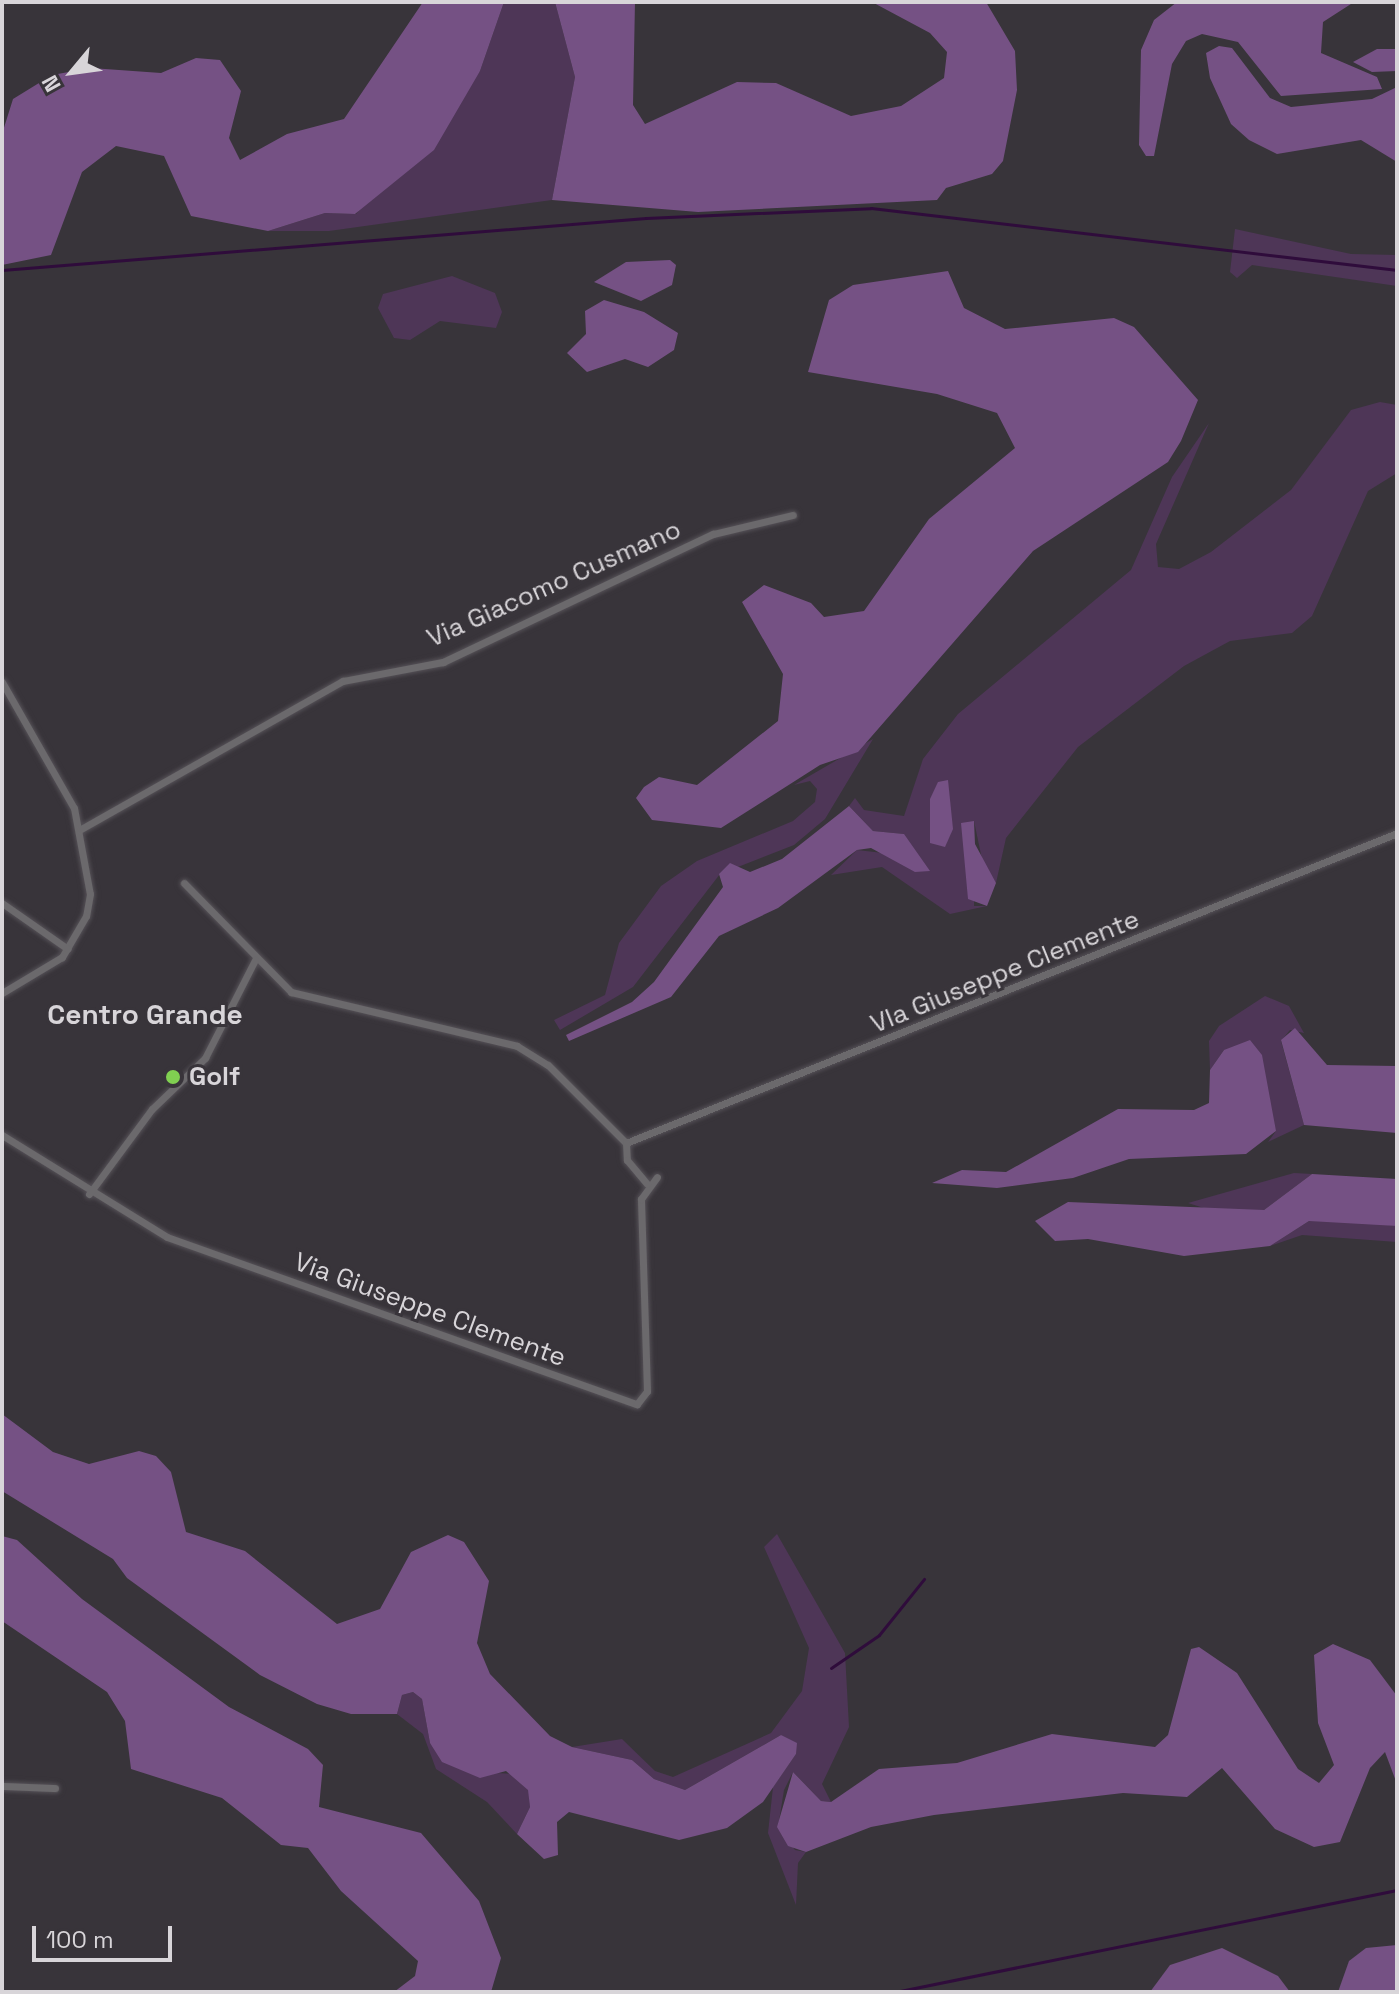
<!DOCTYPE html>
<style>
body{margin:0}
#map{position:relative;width:1399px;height:1994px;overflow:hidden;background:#38343a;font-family:"Space Grotesk",sans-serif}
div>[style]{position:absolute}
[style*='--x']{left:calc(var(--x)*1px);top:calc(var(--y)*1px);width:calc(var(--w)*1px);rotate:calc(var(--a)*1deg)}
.green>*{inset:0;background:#4e3657}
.forest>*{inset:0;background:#755184}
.stream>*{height:3px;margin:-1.5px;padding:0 1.5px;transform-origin:1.5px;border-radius:1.5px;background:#2f0c3b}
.roads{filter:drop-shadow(0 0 2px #555157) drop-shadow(0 0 2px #555157)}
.street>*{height:7px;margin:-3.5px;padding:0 3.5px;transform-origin:3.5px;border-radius:3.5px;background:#6b696c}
.dots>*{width:22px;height:22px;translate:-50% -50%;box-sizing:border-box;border:4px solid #38343a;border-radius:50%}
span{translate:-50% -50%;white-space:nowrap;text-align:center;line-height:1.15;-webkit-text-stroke:6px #38343a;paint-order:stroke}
.street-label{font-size:26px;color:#d8d5d9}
.poi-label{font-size:26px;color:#d8d5d9;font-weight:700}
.left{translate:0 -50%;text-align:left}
.neighbourhood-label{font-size:28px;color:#d8d5d9;font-weight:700}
.frame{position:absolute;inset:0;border:4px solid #d8d5d9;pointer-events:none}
.north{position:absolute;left:32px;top:32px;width:80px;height:80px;-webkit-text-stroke:6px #38343a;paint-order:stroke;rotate:241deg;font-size:22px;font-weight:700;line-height:32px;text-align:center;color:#d8d5d9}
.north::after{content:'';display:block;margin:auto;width:28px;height:36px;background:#d8d5d9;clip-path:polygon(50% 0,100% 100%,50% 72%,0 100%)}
.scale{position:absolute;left:32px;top:1926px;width:140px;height:36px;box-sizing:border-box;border:4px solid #d8d5d9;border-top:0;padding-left:10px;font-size:24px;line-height:28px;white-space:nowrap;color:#d8d5d9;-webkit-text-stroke:6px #38343a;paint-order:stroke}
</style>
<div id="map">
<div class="green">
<div style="clip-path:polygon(504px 2px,555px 2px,575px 77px,552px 200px,329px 231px,268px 231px,325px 213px,356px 214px,480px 71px)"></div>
<div style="clip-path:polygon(1235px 229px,1351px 254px,1397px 255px,1397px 286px,1252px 265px,1237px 278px,1230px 272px)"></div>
<div style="clip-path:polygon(452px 276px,495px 293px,502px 312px,496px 328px,440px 321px,410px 340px,394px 338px,378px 308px,383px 294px)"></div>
<div style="clip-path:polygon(1380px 402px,1397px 405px,1397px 473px,1368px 491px,1312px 616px,1292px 633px,1230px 641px,1184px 666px,1078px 747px,1006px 838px,996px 883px,984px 869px,974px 821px,974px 906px,987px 906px,950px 914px,882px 867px,831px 875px,857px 850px,883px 853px,904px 834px,873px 831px,849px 806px,855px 798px,864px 810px,904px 816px,923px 759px,958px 714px,1131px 570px,1172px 477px,1209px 423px,1156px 544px,1158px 567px,1179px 569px,1211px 552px,1291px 490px,1351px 410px)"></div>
<div style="clip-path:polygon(873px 739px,825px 819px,794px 845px,720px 874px,633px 987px,560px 1030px,554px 1020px,605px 995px,619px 943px,661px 886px,697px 861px,793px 821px,815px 802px,817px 789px,810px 781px,794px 785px)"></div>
<div style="clip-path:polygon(1265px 996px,1289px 1006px,1304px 1033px,1290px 1030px,1281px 1041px,1304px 1125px,1268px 1142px,1276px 1131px,1224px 1050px,1210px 1070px,1209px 1041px,1219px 1026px)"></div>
<div style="clip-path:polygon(1294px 1173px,1312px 1174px,1264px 1210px,1220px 1213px,1188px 1203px)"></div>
<div style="clip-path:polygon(1332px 1219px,1397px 1226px,1397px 1242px,1302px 1235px,1270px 1246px,1309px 1221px)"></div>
<div style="clip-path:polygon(777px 1534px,845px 1653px,849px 1727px,822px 1784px,831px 1802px,821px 1801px,793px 1772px,784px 1790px,778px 1827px,795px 1850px,806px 1852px,798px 1863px,796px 1905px,768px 1833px,773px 1787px,796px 1754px,781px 1735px,685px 1790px,654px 1779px,632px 1760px,572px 1747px,622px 1739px,655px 1771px,673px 1777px,771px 1733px,802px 1691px,809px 1648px,764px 1547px)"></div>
<div style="clip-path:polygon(413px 1692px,422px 1699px,430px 1743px,496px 1773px,515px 1774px,529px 1790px,530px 1807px,517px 1834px,487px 1802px,436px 1769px,423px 1734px,397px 1714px,402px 1695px)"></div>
</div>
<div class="forest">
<div style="clip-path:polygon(423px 2px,504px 2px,480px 71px,434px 150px,355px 214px,325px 213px,268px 231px,191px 216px,164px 156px,116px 146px,82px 172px,51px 255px,2px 265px,2px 134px,13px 99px,52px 75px,91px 68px,161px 73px,196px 58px,220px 60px,241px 91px,229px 138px,240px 160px,287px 134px,344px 119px)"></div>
<div style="clip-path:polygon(555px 2px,635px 2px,633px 105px,645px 124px,737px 82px,776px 83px,851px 116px,901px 106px,944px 78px,947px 52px,930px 33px,872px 2px,986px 2px,1015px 51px,1017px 90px,1003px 161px,992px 174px,946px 188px,937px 200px,698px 212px,552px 200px,575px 77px)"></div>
<div style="clip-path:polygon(1177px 2px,1354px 2px,1323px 22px,1321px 53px,1377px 77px,1382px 89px,1281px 96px,1238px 42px,1202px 34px,1186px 41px,1172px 64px,1154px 156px,1146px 156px,1139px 145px,1141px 50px,1154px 20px)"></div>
<div style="clip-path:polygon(1219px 46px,1232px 48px,1270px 98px,1291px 107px,1372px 99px,1397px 87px,1397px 162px,1361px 140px,1277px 154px,1249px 140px,1231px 124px,1210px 78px,1206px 53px)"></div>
<div style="clip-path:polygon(1377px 49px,1397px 49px,1397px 71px,1372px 72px,1353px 62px)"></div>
<div style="clip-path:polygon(670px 260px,676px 265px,672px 285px,641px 301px,594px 282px,626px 262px)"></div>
<div style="clip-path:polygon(948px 271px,964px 308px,1005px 329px,1114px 318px,1134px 327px,1198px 400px,1181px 441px,1168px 462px,1033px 551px,858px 752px,820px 765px,721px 828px,652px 820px,636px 798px,644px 787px,659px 777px,697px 785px,778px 721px,783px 674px,742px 602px,764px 585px,811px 603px,824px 617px,864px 611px,929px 519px,1015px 448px,997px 413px,937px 394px,808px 372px,829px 300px,853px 285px)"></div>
<div style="clip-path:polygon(604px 300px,644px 312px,678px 333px,674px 350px,648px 367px,625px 359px,587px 372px,567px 353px,586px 334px,585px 311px)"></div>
<div style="clip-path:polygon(948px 780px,953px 829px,945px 847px,930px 843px,930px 799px,938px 782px)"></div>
<div style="clip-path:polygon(849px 806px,873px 831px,904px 834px,930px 871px,915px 872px,871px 848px,857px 850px,778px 908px,719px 936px,671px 997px,569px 1041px,566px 1035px,632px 1002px,654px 982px,723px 887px,719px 874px,730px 863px,750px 872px,782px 859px)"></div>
<div style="clip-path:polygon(974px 821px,975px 844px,996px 883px,987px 906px,968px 899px,961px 823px)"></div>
<div style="clip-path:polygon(1295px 1028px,1327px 1065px,1397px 1066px,1397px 1133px,1304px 1125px,1281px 1040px)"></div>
<div style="clip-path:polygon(1250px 1040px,1262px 1055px,1276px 1131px,1246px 1154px,1129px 1159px,1073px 1178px,997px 1188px,932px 1183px,962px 1170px,1006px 1172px,1118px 1109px,1194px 1110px,1209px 1103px,1210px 1070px,1224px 1050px)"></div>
<div style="clip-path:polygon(1312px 1174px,1397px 1179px,1397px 1226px,1309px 1221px,1270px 1246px,1184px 1256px,1088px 1239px,1055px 1241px,1035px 1221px,1068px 1202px,1264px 1210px)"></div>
<div style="clip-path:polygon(2px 1414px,53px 1452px,89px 1464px,139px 1451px,156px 1456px,171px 1472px,186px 1532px,245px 1551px,337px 1624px,380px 1609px,411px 1552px,448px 1535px,464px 1542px,489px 1581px,477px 1643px,490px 1674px,550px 1736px,572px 1747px,632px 1760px,654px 1779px,685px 1790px,781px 1735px,797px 1743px,796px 1754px,763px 1802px,727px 1828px,679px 1840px,569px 1812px,557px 1822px,558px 1855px,544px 1859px,517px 1834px,530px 1807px,528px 1790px,506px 1771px,480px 1778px,442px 1762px,430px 1743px,422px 1699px,413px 1692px,402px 1695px,397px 1714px,351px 1714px,317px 1704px,260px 1675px,127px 1578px,113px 1559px,2px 1491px)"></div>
<div style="clip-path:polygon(2px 1536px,17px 1540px,82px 1599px,229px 1707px,308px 1749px,323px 1765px,319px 1807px,421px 1833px,479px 1901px,501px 1958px,491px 1992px,394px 1992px,415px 1976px,418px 1961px,341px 1891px,308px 1848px,281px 1845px,222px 1798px,131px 1769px,125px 1721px,107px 1692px,2px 1621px)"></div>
<div style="clip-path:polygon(1333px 1644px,1370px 1660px,1397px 1696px,1397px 1784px,1385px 1752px,1370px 1768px,1340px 1842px,1314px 1847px,1275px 1829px,1222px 1768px,1187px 1797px,1123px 1793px,934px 1815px,871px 1827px,806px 1852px,788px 1846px,777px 1827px,793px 1772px,821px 1801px,831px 1802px,879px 1769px,957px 1763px,1052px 1734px,1155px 1747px,1168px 1735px,1191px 1649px,1199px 1647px,1237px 1673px,1298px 1769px,1319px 1783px,1334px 1765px,1318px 1723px,1314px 1655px)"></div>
<div style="clip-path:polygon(1397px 1945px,1397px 1992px,1338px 1992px,1349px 1961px,1366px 1948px)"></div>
<div style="clip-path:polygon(1222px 1948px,1278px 1976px,1290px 1992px,1150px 1992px,1170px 1965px)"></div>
</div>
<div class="stream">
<div style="--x:2;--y:270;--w:646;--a:-4.62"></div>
<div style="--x:646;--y:218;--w:225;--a:-2.5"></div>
<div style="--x:871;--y:208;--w:530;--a:6.72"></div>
<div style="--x:831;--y:1668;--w:58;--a:-34.5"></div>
<div style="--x:879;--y:1635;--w:72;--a:-51.2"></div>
<div style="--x:895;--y:1992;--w:512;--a:-11.49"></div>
</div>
<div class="roads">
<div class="street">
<div style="--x:2;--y:682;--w:145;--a:60.3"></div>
<div style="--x:74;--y:808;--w:87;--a:79.5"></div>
<div style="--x:90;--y:894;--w:22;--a:100"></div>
<div style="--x:86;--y:916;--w:48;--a:120.3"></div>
<div style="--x:62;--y:957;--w:70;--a:149"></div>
<div style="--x:81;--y:829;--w:301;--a:-29.5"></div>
<div style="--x:343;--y:681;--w:102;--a:-10.8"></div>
<div style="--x:443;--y:662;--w:299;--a:-25.4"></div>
<div style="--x:713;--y:534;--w:82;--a:-13.4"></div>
<div style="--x:184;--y:883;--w:153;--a:45.5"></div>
<div style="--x:291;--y:992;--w:232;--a:13.4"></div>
<div style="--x:517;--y:1046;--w:36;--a:32"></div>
<div style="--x:548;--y:1065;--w:110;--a:45"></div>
<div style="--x:2;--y:903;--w:80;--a:34.9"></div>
<div style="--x:2;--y:1135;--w:194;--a:31.7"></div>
<div style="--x:167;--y:1237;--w:499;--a:19.6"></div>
<div style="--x:637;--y:1404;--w:16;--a:-52"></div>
<div style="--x:647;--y:1391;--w:192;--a:-91.8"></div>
<div style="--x:641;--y:1199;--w:27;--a:-54"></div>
<div style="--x:626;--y:1143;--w:831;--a:-21.9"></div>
<div style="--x:626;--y:1143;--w:17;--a:87"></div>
<div style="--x:627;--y:1160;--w:31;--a:50"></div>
<div style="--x:89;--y:1194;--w:106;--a:-53.5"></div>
<div style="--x:152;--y:1109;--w:74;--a:-43.9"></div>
<div style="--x:205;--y:1058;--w:110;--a:-63"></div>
<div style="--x:2;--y:1786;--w:53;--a:2.2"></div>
</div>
</div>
<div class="dots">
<div style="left:173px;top:1077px;background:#80d051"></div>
</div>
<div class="street-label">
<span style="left:554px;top:584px;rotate:-24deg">Via Giacomo Cusmano</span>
<span style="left:1005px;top:972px;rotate:-22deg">VIa Giuseppe Clemente</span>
<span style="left:430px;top:1310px;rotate:20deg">Via Giuseppe Clemente</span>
</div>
<div class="poi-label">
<span class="left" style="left:189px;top:1077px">Golf</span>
</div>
<div class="neighbourhood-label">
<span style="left:145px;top:1014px">Centro Grande</span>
</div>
<div class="frame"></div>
<div class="north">N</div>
<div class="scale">100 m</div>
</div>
